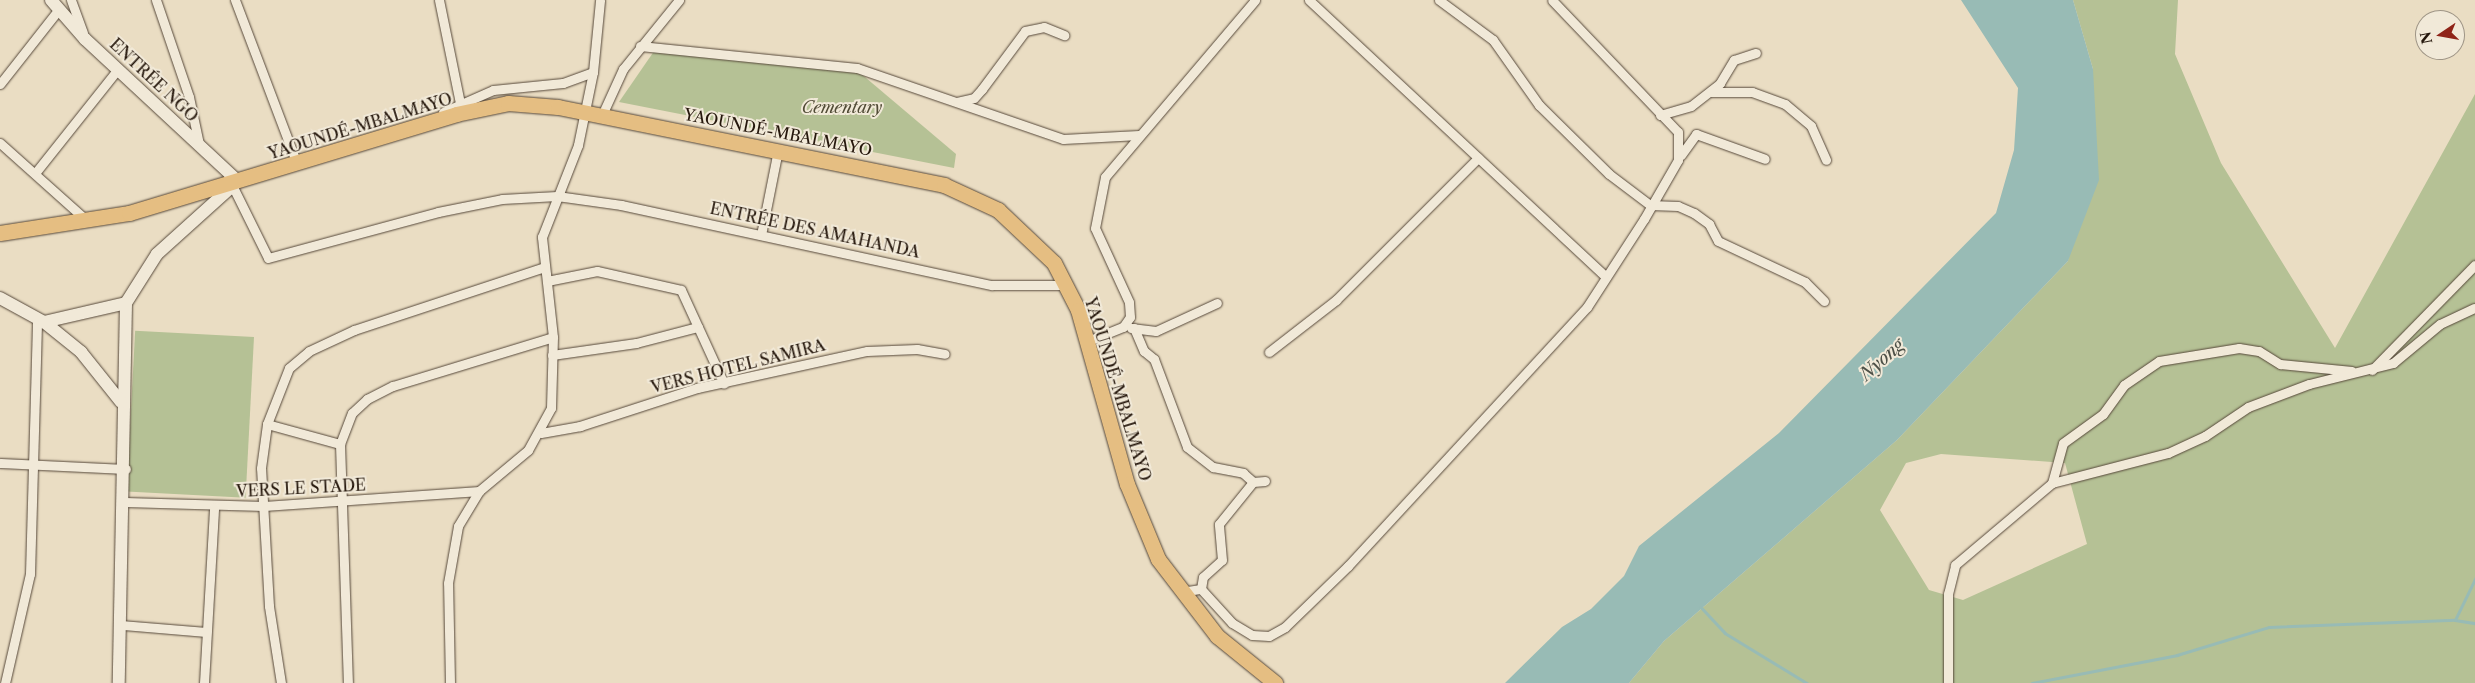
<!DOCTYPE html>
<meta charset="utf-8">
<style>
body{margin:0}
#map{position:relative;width:2475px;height:683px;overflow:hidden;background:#eaddc3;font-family:"Libre Caslon Text",serif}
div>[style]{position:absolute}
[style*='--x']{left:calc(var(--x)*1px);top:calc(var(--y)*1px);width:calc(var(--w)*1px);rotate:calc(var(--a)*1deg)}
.green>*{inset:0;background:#b5c195;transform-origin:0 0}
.water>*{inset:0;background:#98bbb5}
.stream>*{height:2.5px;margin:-1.25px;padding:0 1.25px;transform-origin:1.25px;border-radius:1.25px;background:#98bbb5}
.roads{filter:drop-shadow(0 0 1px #56483a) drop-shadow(0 0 1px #56483a)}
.street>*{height:9px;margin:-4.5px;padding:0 4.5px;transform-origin:4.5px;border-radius:4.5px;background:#f1e9d8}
.secondary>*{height:12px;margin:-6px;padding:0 6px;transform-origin:6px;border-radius:6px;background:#f1e9d8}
.highway>*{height:15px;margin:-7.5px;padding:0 7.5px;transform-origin:7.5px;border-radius:7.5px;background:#e5be82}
span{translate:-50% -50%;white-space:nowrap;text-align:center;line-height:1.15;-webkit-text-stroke:4px #f1e9d8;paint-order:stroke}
.street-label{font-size:16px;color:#25170c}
.park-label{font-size:16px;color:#504a35;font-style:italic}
.water-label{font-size:18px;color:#4d5047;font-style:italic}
.north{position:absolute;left:2415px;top:10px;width:50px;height:50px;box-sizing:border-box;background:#f1e9d8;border:1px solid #9f9586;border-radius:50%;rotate:258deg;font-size:14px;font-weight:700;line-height:20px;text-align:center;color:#25170c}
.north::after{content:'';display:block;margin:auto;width:18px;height:22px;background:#8f2418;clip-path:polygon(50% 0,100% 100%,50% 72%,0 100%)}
</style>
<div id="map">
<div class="green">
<div style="clip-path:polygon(evenodd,2073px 0,2178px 0,2175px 54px,2221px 163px,2335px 348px,2475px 94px,2475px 683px,1629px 683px,1664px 641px,1897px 440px,2068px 261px,2093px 69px,2073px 0,1941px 454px,2065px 463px,2087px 544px,1963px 600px,1929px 590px,1880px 510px,1906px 463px,1941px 454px)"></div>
<div style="clip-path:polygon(659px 44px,859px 72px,956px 154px,954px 168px,619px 102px)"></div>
<div style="left:254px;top:337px;width:161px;height:119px;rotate:93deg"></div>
</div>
<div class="water">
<div style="clip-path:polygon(1961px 0,2073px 0,2093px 69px,2099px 180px,2068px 261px,1897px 440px,1664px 641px,1629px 683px,1505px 683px,1562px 627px,1591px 609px,1624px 576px,1639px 546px,1779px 433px,1996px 213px,2014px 150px,2018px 88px)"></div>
</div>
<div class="stream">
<div style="--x:1701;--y:607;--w:35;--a:47"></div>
<div style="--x:1725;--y:633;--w:96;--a:31.4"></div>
<div style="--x:2455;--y:620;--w:20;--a:9"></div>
<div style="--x:2032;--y:683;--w:148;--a:-10.9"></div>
<div style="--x:2177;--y:655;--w:96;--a:-16.9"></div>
<div style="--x:2269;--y:627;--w:186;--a:-2.2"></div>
<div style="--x:2455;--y:620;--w:46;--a:-64"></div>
</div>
<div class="roads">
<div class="street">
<div style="--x:71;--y:0;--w:35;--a:70"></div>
<div style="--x:156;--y:0;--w:102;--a:71.2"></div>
<div style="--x:189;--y:97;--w:48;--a:78"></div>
<div style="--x:235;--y:0;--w:175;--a:69.3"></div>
<div style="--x:439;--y:0;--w:105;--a:78.5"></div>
<div style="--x:1309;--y:0;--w:406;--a:43"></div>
<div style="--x:1439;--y:0;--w:67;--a:36.5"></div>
<div style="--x:1493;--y:40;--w:80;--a:54.7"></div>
<div style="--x:1539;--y:105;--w:98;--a:44.6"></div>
<div style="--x:1609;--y:174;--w:51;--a:37.1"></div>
<div style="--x:1650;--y:205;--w:28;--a:2"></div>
<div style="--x:1678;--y:206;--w:17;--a:24"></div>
<div style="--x:1694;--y:213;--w:19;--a:36"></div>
<div style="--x:1709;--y:224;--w:19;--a:62"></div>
<div style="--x:1718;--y:241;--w:96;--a:25.2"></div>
<div style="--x:1805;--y:282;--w:27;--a:45"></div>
<div style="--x:640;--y:46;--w:218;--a:5.8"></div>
<div style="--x:857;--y:68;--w:218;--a:19"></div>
<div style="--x:1063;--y:139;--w:76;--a:-3"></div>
<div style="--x:0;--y:84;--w:95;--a:-51.8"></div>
<div style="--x:1711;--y:92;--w:41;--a:0"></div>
<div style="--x:1752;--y:92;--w:35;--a:20"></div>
<div style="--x:1785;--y:104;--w:34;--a:40"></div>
<div style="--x:1811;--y:126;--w:37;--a:66"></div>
<div style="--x:957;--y:102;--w:17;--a:-13"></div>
<div style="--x:974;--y:98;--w:12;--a:-48"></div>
<div style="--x:982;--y:89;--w:72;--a:-53.4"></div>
<div style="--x:1025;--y:31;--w:19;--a:-12"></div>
<div style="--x:1044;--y:27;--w:22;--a:22"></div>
<div style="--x:443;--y:112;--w:55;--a:-23.7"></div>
<div style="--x:493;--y:90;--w:70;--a:-5.7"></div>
<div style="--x:563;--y:83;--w:32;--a:-20"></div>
<div style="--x:602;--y:115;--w:51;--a:-65.5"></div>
<div style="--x:623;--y:69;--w:89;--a:-50.9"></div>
<div style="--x:1660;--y:115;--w:32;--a:-16"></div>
<div style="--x:1691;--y:106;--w:37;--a:-38"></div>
<div style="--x:1720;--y:83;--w:27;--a:-59"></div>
<div style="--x:1734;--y:60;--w:23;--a:-18"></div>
<div style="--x:0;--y:143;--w:115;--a:41.8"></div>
<div style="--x:1681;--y:155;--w:26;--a:-54"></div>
<div style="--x:1696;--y:134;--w:73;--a:19.9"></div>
<div style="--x:36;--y:172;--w:132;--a:-51.5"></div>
<div style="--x:232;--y:185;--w:81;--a:63.7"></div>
<div style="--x:268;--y:258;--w:176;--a:-15.1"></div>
<div style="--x:438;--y:212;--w:65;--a:-11.5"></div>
<div style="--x:502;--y:199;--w:55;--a:-3.1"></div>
<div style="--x:557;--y:196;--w:65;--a:8"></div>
<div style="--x:621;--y:205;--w:380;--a:12.2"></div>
<div style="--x:992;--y:285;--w:75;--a:0"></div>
<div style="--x:761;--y:235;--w:87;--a:-78.7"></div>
<div style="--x:547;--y:281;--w:51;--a:-11.3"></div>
<div style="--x:597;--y:271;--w:86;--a:12.7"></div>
<div style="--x:681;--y:290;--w:103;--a:65.4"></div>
<div style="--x:1131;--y:328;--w:25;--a:7"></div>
<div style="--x:1156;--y:331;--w:67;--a:-24.7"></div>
<div style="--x:1134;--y:328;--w:25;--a:67"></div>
<div style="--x:1144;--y:351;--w:13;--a:39"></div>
<div style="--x:1154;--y:359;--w:94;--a:69.4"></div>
<div style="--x:1187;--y:447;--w:33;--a:38"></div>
<div style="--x:1213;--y:467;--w:31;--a:11"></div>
<div style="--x:1243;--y:473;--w:13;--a:42"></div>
<div style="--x:1088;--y:341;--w:38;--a:-22"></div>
<div style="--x:1123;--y:327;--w:12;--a:-55"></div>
<div style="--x:1130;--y:317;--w:15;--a:-94"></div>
<div style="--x:1129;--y:302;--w:81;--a:-114.7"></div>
<div style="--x:1095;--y:228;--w:52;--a:-78.9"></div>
<div style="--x:1105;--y:177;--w:232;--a:-49.7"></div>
<div style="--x:1269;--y:352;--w:85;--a:-37.8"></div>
<div style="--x:1336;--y:300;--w:201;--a:-45"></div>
<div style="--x:552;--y:355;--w:85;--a:-8.1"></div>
<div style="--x:636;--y:343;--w:64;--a:-14.5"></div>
<div style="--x:2372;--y:370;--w:147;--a:-45.6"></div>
<div style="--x:267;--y:424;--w:76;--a:15.3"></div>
<div style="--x:340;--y:444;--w:239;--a:88.1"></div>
<div style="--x:541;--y:433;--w:40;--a:-10"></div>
<div style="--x:580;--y:426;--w:123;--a:-18"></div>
<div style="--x:697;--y:388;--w:174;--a:-12.3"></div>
<div style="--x:867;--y:351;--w:50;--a:-2.3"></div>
<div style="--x:917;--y:349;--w:28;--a:10"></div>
<div style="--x:340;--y:444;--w:33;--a:-69"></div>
<div style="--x:352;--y:413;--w:21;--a:-43"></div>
<div style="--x:367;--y:399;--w:29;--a:-27"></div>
<div style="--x:393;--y:386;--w:167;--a:-17"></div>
<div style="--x:0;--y:463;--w:126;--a:2.7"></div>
<div style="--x:2052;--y:483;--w:41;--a:-74.6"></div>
<div style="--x:2063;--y:443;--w:49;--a:-35.9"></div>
<div style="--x:2103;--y:414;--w:36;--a:-54"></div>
<div style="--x:2124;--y:385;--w:42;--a:-34.4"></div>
<div style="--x:2159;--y:361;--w:81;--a:-9.2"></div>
<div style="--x:2239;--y:348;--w:20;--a:9"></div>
<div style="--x:2259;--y:351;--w:25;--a:32"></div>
<div style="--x:2280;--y:364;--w:72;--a:5.6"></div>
<div style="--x:125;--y:502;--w:139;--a:1.6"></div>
<div style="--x:264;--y:506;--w:216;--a:-4"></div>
<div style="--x:1201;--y:589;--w:12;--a:-81"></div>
<div style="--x:1203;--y:577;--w:25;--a:-42"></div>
<div style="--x:1222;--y:560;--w:36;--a:-95"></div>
<div style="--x:1219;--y:524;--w:54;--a:-51"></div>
<div style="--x:1253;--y:482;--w:12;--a:-5"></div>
<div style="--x:1181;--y:592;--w:20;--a:-9"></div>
<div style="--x:1201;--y:589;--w:46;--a:47.6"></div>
<div style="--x:1232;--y:623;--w:23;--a:31"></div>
<div style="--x:1252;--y:635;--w:17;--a:3"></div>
<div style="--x:1269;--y:636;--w:18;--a:-29"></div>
<div style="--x:1285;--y:627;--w:88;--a:-44.1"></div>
<div style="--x:1348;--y:566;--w:352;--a:-47.3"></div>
<div style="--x:1587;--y:307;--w:105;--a:-57.1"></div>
<div style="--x:1644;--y:219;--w:68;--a:-60"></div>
<div style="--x:1678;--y:160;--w:28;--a:-90"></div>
<div style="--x:1678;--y:132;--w:182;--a:-133.7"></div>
<div style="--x:122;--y:625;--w:83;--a:4.8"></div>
<div style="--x:5;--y:683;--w:112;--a:-77.1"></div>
<div style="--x:30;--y:574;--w:256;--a:-88.4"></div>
<div style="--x:204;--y:683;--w:176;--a:-86.7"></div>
<div style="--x:281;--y:683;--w:78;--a:-98.9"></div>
<div style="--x:269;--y:606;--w:138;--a:-93.3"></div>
<div style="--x:261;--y:468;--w:44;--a:-82.2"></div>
<div style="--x:267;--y:424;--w:60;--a:-68.6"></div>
<div style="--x:289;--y:368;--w:26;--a:-40"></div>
<div style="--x:309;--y:351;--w:50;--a:-25"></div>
<div style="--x:354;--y:330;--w:200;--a:-18.3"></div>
<div style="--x:450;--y:683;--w:100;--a:-91.1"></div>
<div style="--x:448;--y:583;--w:58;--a:-80"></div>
<div style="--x:458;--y:526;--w:41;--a:-59"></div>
<div style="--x:479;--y:491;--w:64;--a:-39.9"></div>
<div style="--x:528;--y:450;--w:48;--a:-61.3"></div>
<div style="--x:551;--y:408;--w:71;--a:-88.4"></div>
<div style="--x:553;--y:337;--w:101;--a:-96.3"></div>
<div style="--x:542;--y:237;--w:99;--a:-68.6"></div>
<div style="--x:578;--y:145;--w:75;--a:-78.4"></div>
<div style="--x:593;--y:72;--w:72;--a:-84.4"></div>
<div style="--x:1948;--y:683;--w:89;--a:-90"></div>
<div style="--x:1948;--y:594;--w:30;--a:-76"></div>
<div style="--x:1955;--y:565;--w:127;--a:-40.2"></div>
<div style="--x:2052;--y:483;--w:120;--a:-14.5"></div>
<div style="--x:2168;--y:453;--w:41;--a:-24.7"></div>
<div style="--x:2205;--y:436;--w:52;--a:-34"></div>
<div style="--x:2248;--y:407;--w:65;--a:-20.7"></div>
<div style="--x:2309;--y:384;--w:87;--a:-14"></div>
<div style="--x:2393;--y:363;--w:61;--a:-39.7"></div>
<div style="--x:2440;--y:324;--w:38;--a:-25"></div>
</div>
<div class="secondary">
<div style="--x:51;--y:0;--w:52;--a:48.9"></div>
<div style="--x:85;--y:39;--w:209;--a:42.9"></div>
<div style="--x:238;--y:181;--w:109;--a:138"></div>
<div style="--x:157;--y:254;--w:58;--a:122.3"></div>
<div style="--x:126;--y:303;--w:380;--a:91.1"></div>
<div style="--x:0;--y:298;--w:50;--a:28.6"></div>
<div style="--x:44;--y:322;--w:48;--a:39"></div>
<div style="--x:81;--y:352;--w:64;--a:51.3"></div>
<div style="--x:44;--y:322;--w:84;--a:-13"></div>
</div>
<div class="highway">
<div style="--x:0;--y:233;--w:131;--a:-8.8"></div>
<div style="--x:129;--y:213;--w:342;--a:-16.8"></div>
<div style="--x:456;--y:114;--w:53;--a:-11.9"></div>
<div style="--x:508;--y:103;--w:50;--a:4.6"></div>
<div style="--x:558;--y:107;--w:394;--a:11.4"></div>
<div style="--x:944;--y:185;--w:60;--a:24.8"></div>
<div style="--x:998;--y:210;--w:77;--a:43.4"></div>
<div style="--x:1054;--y:263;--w:53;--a:62.9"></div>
<div style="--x:1078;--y:310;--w:181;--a:74.3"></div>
<div style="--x:1127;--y:484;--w:81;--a:67.5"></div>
<div style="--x:1158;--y:559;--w:97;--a:52.5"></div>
<div style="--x:1217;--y:636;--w:75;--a:39"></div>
</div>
</div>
<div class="street-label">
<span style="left:154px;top:80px;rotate:43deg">ENTRÉE NGO</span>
<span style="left:360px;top:126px;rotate:-17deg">YAOUNDÉ-MBALMAYO</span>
<span style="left:778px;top:132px;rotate:11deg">YAOUNDÉ-MBALMAYO</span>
<span style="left:815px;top:230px;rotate:12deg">ENTRÉE DES AMAHANDA</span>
<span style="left:738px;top:366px;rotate:-14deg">VERS HOTEL SAMIRA</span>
<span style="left:1118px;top:389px;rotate:73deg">YAOUNDÉ-MBALMAYO</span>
<span style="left:301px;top:488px;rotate:-3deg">VERS LE STADE</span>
</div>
<div class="park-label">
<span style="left:842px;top:107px">Cementary</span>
</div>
<div class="water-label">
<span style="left:1882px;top:360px;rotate:-42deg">Nyong</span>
</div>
<div class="north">N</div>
</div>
